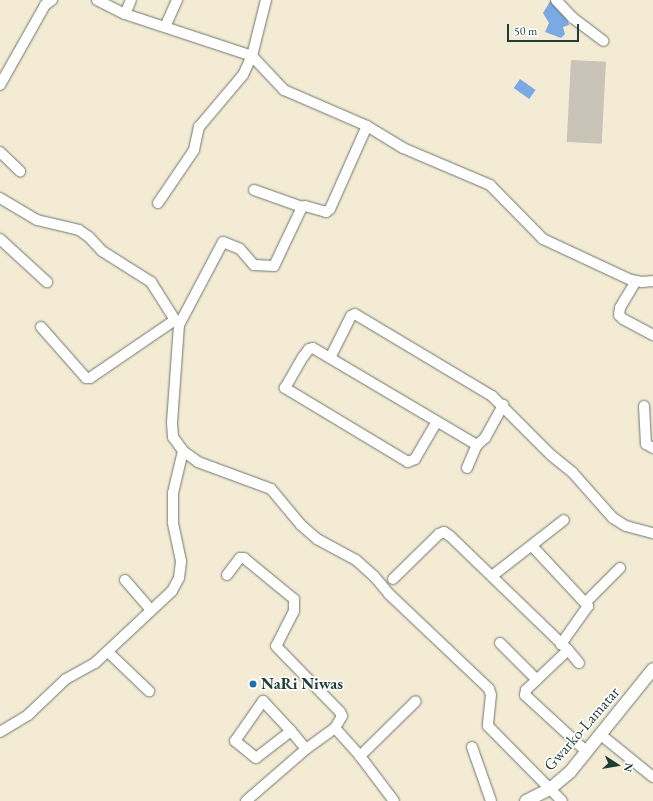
<!DOCTYPE html>
<style>
body{margin:0}
#map{position:relative;width:653px;height:801px;overflow:hidden;background:#f4ebd5;font-family:"EB Garamond",serif}
div>[style]{position:absolute}
[style*='--x']{left:calc(var(--x)*1px);top:calc(var(--y)*1px);width:calc(var(--w)*1px);rotate:calc(var(--a)*1deg)}
.industrial>*{inset:0;background:#c9c3b8;transform-origin:0 0}
.water>*{inset:0;background:#7aa9e4;transform-origin:0 0}
.roads{filter:drop-shadow(0 0 1px #6a7a6c) drop-shadow(0 0 1px #6a7a6c)}
.minor>*{height:10px;margin:-5px;padding:0 5px;transform-origin:5px;border-radius:5px;background:#fff}
.major>*{height:12px;margin:-6px;padding:0 6px;transform-origin:6px;border-radius:6px;background:#fff}
.dots>*{width:11px;height:11px;translate:-50% -50%;box-sizing:border-box;border:2px solid #fff;border-radius:50%}
span{translate:-50% -50%;white-space:nowrap;text-align:center;line-height:1.15;-webkit-text-stroke:3.5px #fff;paint-order:stroke}
.poi-label{font-size:16px;color:#1f3d34;font-weight:700}
.left{translate:0 -50%;text-align:left}
.street-label{font-size:16px;color:#1f3d34}
.north{position:absolute;left:597px;top:745px;width:40px;height:40px;-webkit-text-stroke:3px #fff;paint-order:stroke;rotate:102deg;font-size:11px;font-weight:700;line-height:16px;text-align:center;color:#1f3d34}
.north::after{content:'';display:block;margin:auto;width:14px;height:18px;background:#1f3d34;clip-path:polygon(50% 0,100% 100%,50% 72%,0 100%)}
.scale{position:absolute;left:507px;top:24px;width:72px;height:18px;box-sizing:border-box;border:2px solid #1f3d34;border-top:0;padding-left:5px;font-size:12px;line-height:14px;white-space:nowrap;color:#1f3d34;-webkit-text-stroke:3px #fff;paint-order:stroke}
</style>
<div id="map">
<div class="industrial">
<div style="left:571px;top:60px;width:35px;height:82px;rotate:3deg"></div>
</div>
<div class="water">
<div style="clip-path:polygon(551px 0,565px 14px,569px 25px,563px 27px,565px 34px,561px 38px,545px 32px,549px 23px,543px 13px)"></div>
<div style="left:520px;top:79px;width:19px;height:11px;rotate:35deg"></div>
</div>
<div class="roads">
<div class="minor">
<div style="--x:97;--y:0;--w:31;--a:27"></div>
<div style="--x:125;--y:14;--w:134;--a:18.3"></div>
<div style="--x:252;--y:56;--w:47;--a:46.7"></div>
<div style="--x:284;--y:90;--w:90;--a:23.4"></div>
<div style="--x:367;--y:126;--w:42;--a:31.4"></div>
<div style="--x:403;--y:148;--w:95;--a:23"></div>
<div style="--x:490;--y:185;--w:76;--a:45.5"></div>
<div style="--x:543;--y:239;--w:97;--a:25"></div>
<div style="--x:631;--y:280;--w:11;--a:10"></div>
<div style="--x:642;--y:282;--w:11;--a:-5"></div>
<div style="--x:556;--y:0;--w:25;--a:47"></div>
<div style="--x:573;--y:18;--w:38;--a:37"></div>
<div style="--x:125;--y:14;--w:15;--a:-67"></div>
<div style="--x:165;--y:27;--w:30;--a:-66"></div>
<div style="--x:0;--y:85;--w:92;--a:-60.6"></div>
<div style="--x:45;--y:5;--w:9;--a:-36"></div>
<div style="--x:0;--y:152;--w:28;--a:44"></div>
<div style="--x:254;--y:190;--w:51;--a:19.5"></div>
<div style="--x:0;--y:198;--w:43;--a:30.7"></div>
<div style="--x:37;--y:220;--w:43;--a:13.4"></div>
<div style="--x:79;--y:230;--w:12;--a:35"></div>
<div style="--x:89;--y:237;--w:19;--a:47"></div>
<div style="--x:102;--y:251;--w:58;--a:32.3"></div>
<div style="--x:151;--y:282;--w:45;--a:57.7"></div>
<div style="--x:158;--y:203;--w:64;--a:-55.8"></div>
<div style="--x:194;--y:150;--w:24;--a:-78"></div>
<div style="--x:199;--y:127;--w:68;--a:-49.8"></div>
<div style="--x:243;--y:75;--w:21;--a:-65"></div>
<div style="--x:252;--y:56;--w:58;--a:-76"></div>
<div style="--x:0;--y:239;--w:64;--a:42.5"></div>
<div style="--x:636;--y:281;--w:31;--a:121"></div>
<div style="--x:620;--y:308;--w:7;--a:98"></div>
<div style="--x:619;--y:315;--w:6;--a:45"></div>
<div style="--x:623;--y:319;--w:34;--a:28"></div>
<div style="--x:179;--y:325;--w:98;--a:94.1"></div>
<div style="--x:172;--y:423;--w:14;--a:86"></div>
<div style="--x:173;--y:437;--w:17;--a:54"></div>
<div style="--x:183;--y:451;--w:19;--a:36"></div>
<div style="--x:198;--y:462;--w:78;--a:20.3"></div>
<div style="--x:271;--y:489;--w:47;--a:50.2"></div>
<div style="--x:301;--y:525;--w:21;--a:41"></div>
<div style="--x:317;--y:539;--w:44;--a:28.3"></div>
<div style="--x:356;--y:560;--w:24;--a:42"></div>
<div style="--x:374;--y:576;--w:23;--a:50"></div>
<div style="--x:389;--y:594;--w:138;--a:43.5"></div>
<div style="--x:489;--y:689;--w:6;--a:72"></div>
<div style="--x:491;--y:695;--w:31;--a:96"></div>
<div style="--x:488;--y:726;--w:105;--a:45.4"></div>
<div style="--x:41;--y:327;--w:68;--a:48.6"></div>
<div style="--x:86;--y:378;--w:4;--a:0"></div>
<div style="--x:90;--y:378;--w:103;--a:-34.3"></div>
<div style="--x:175;--y:320;--w:6;--a:51"></div>
<div style="--x:179;--y:325;--w:94;--a:-62.1"></div>
<div style="--x:223;--y:242;--w:18;--a:22"></div>
<div style="--x:240;--y:249;--w:21;--a:49"></div>
<div style="--x:254;--y:265;--w:20;--a:3"></div>
<div style="--x:274;--y:266;--w:65;--a:-64.6"></div>
<div style="--x:302;--y:207;--w:3;--a:-18"></div>
<div style="--x:305;--y:206;--w:22;--a:16"></div>
<div style="--x:326;--y:212;--w:5;--a:-37"></div>
<div style="--x:330;--y:209;--w:91;--a:-66"></div>
<div style="--x:330;--y:358;--w:47;--a:-63.4"></div>
<div style="--x:351;--y:316;--w:4;--a:-27"></div>
<div style="--x:355;--y:314;--w:160;--a:30.9"></div>
<div style="--x:492;--y:396;--w:83;--a:45"></div>
<div style="--x:551;--y:455;--w:28;--a:39"></div>
<div style="--x:573;--y:473;--w:60;--a:48.4"></div>
<div style="--x:613;--y:518;--w:15;--a:32"></div>
<div style="--x:626;--y:526;--w:28;--a:15"></div>
<div style="--x:644;--y:406;--w:38;--a:87"></div>
<div style="--x:646;--y:444;--w:8;--a:30"></div>
<div style="--x:436;--y:423;--w:42;--a:120.3"></div>
<div style="--x:415;--y:459;--w:8;--a:157"></div>
<div style="--x:408;--y:462;--w:144;--a:-149"></div>
<div style="--x:285;--y:388;--w:36;--a:-60"></div>
<div style="--x:303;--y:357;--w:10;--a:-53"></div>
<div style="--x:309;--y:349;--w:4;--a:-14"></div>
<div style="--x:313;--y:348;--w:191;--a:30.6"></div>
<div style="--x:467;--y:468;--w:25;--a:-67"></div>
<div style="--x:477;--y:445;--w:11;--a:-41"></div>
<div style="--x:485;--y:438;--w:38;--a:-61"></div>
<div style="--x:533;--y:547;--w:81;--a:47"></div>
<div style="--x:588;--y:606;--w:47;--a:125.4"></div>
<div style="--x:227;--y:575;--w:21;--a:-53"></div>
<div style="--x:240;--y:558;--w:4;--a:0"></div>
<div style="--x:244;--y:558;--w:65;--a:39.4"></div>
<div style="--x:294;--y:599;--w:12;--a:90"></div>
<div style="--x:294;--y:611;--w:39;--a:117"></div>
<div style="--x:276;--y:646;--w:92;--a:45.9"></div>
<div style="--x:340;--y:712;--w:4;--a:63"></div>
<div style="--x:342;--y:716;--w:14;--a:120"></div>
<div style="--x:492;--y:576;--w:91;--a:-37.9"></div>
<div style="--x:393;--y:579;--w:64;--a:-44.4"></div>
<div style="--x:439;--y:534;--w:5;--a:-22"></div>
<div style="--x:444;--y:532;--w:7;--a:34"></div>
<div style="--x:450;--y:536;--w:164;--a:44"></div>
<div style="--x:568;--y:650;--w:58;--a:136.4"></div>
<div style="--x:526;--y:690;--w:5;--a:101"></div>
<div style="--x:525;--y:695;--w:84;--a:42.6"></div>
<div style="--x:125;--y:580;--w:40;--a:49"></div>
<div style="--x:586;--y:602;--w:48;--a:-45"></div>
<div style="--x:500;--y:643;--w:52;--a:45"></div>
<div style="--x:568;--y:650;--w:17;--a:50"></div>
<div style="--x:108;--y:652;--w:57;--a:43.6"></div>
<div style="--x:291;--y:731;--w:44;--a:142.4"></div>
<div style="--x:256;--y:758;--w:27;--a:-141"></div>
<div style="--x:235;--y:741;--w:49;--a:-55"></div>
<div style="--x:263;--y:701;--w:41;--a:47"></div>
<div style="--x:291;--y:731;--w:23;--a:50"></div>
<div style="--x:306;--y:749;--w:36;--a:-36"></div>
<div style="--x:335;--y:728;--w:38;--a:48"></div>
<div style="--x:360;--y:756;--w:56;--a:52.9"></div>
<div style="--x:0;--y:732;--w:33;--a:-31"></div>
<div style="--x:28;--y:715;--w:52;--a:-43.5"></div>
<div style="--x:66;--y:679;--w:33;--a:-29"></div>
<div style="--x:95;--y:663;--w:105;--a:-43.1"></div>
<div style="--x:172;--y:591;--w:15;--a:-62"></div>
<div style="--x:179;--y:578;--w:17;--a:-83"></div>
<div style="--x:181;--y:561;--w:40;--a:-102"></div>
<div style="--x:173;--y:522;--w:29;--a:-90"></div>
<div style="--x:173;--y:493;--w:43;--a:-76.6"></div>
<div style="--x:601;--y:735;--w:67;--a:38.9"></div>
<div style="--x:472;--y:747;--w:57;--a:70.6"></div>
<div style="--x:360;--y:756;--w:78;--a:-44.5"></div>
<div style="--x:246;--y:801;--w:79;--a:-40.9"></div>
</div>
<div class="major">
<div style="--x:526;--y:801;--w:28;--a:-27"></div>
<div style="--x:551;--y:788;--w:25;--a:-40"></div>
<div style="--x:570;--y:772;--w:132;--a:-51.1"></div>
</div>
</div>
<div class="dots">
<div style="left:253px;top:684px;background:#1f6fb2"></div>
</div>
<div class="poi-label">
<span class="left" style="left:261px;top:684px">NaRi Niwas</span>
</div>
<div class="street-label">
<span style="left:582px;top:729px;rotate:-49deg">Gwarko-Lamatar</span>
</div>
<div class="north">N</div>
<div class="scale">50 m</div>
</div>
